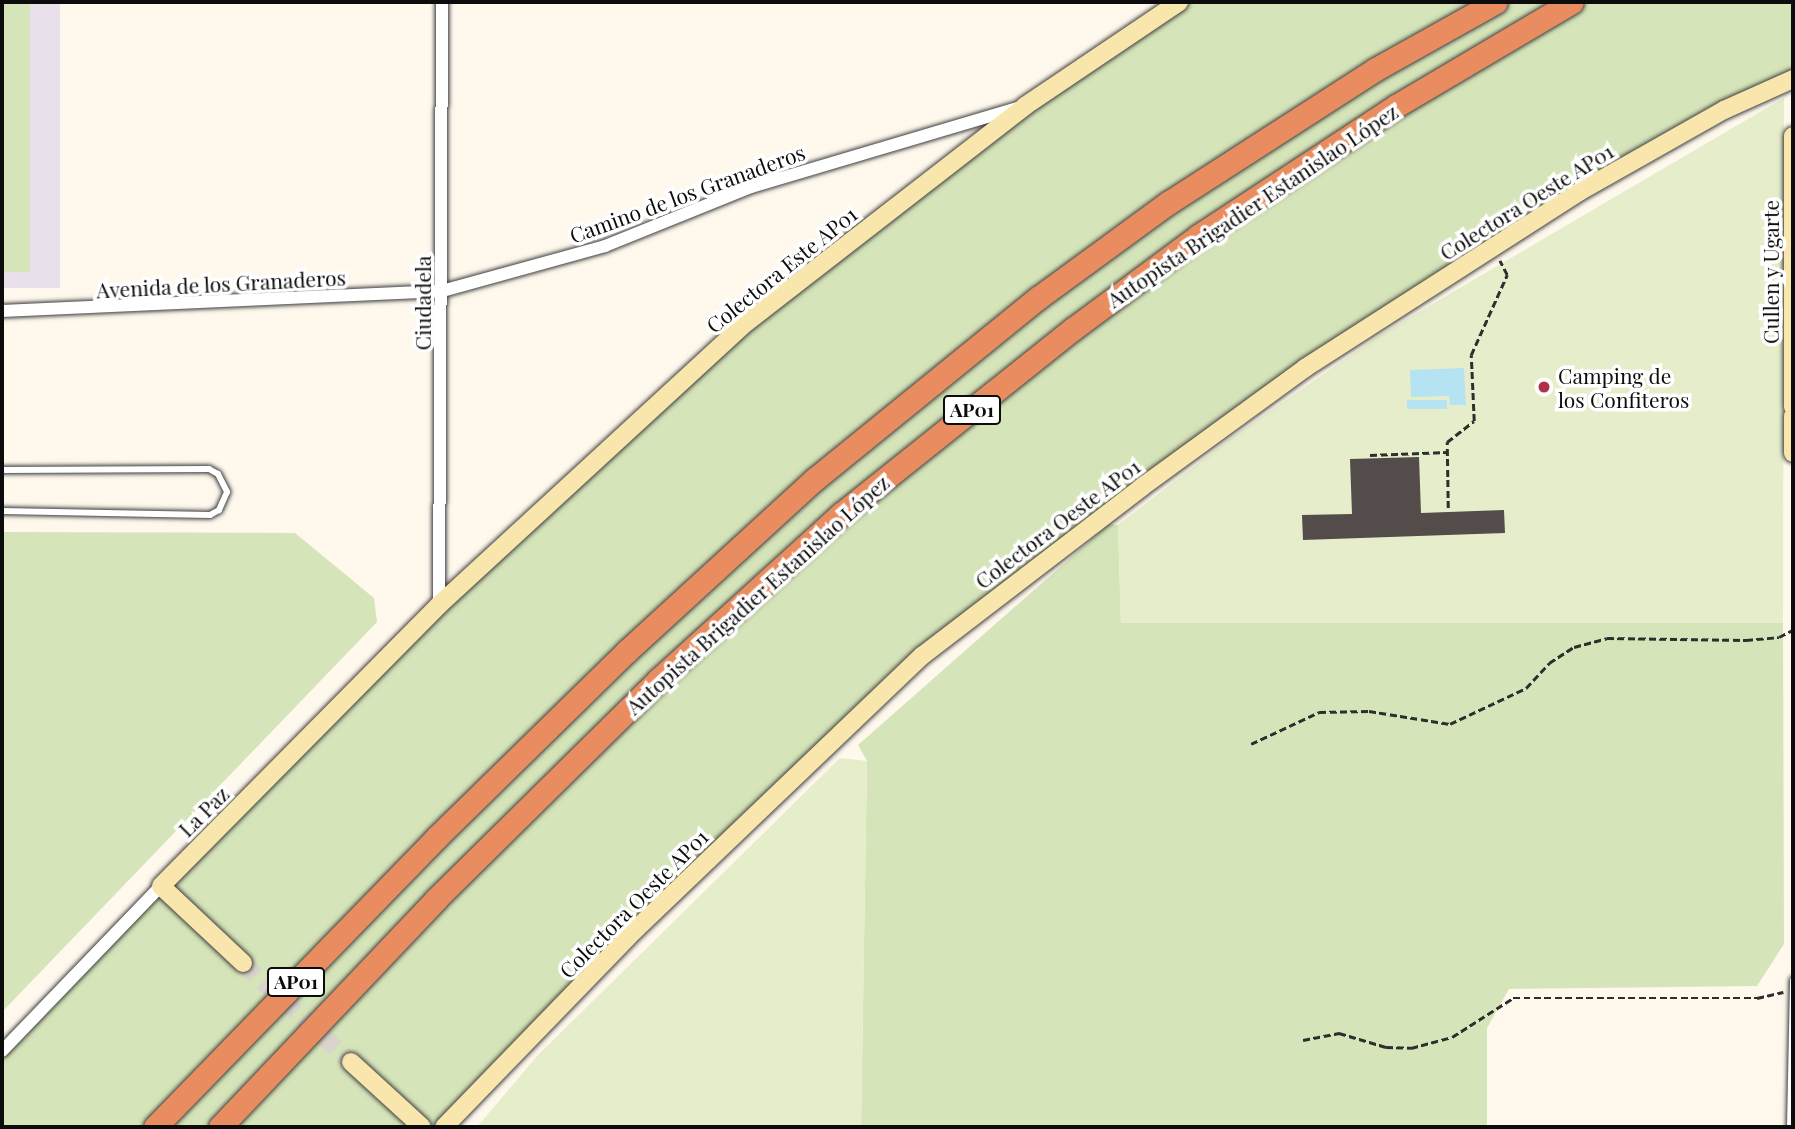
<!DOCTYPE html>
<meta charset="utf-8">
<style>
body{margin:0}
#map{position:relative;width:1795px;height:1129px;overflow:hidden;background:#fef8ed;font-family:"Playfair Display",serif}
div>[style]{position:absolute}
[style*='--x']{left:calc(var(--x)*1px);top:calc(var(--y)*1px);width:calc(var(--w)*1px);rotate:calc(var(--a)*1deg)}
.industrial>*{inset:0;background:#e8e1eb;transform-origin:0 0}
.green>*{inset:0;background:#d6e5b9;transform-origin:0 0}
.pitch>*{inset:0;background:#e6edca}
.water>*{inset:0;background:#b5e3f1;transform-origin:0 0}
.building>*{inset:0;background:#544c4a}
.secondary-tunnel>*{height:18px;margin-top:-9px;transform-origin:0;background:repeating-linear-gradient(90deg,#dad5cb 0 18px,transparent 0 27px)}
.path>*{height:2.5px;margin-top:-1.25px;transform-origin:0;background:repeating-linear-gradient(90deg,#2e2e2e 0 7px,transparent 0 10.5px)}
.roads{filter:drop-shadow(0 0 2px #3f3f3f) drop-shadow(0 0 2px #3f3f3f)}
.lane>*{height:6px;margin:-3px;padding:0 3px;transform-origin:3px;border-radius:3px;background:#fff}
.street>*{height:12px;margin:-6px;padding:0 6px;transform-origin:6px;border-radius:6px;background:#fff}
.secondary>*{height:18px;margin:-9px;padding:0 9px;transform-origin:9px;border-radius:9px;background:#f9e6ad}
.highway>*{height:23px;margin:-11.5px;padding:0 11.5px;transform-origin:11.5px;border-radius:11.5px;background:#e98c5f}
.dots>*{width:19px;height:19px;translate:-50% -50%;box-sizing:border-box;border:4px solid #fff;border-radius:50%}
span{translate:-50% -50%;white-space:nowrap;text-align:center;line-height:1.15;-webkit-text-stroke:7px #fff;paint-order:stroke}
.shield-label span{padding:2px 5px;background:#fff;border:2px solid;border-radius:5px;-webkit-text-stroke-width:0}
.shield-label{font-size:19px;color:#0c0c0c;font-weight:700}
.street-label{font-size:21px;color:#0c0c0c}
.poi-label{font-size:21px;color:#0c0c0c}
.left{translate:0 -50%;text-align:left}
.frame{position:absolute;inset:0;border:4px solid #0c0c0c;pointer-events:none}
</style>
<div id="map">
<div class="industrial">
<div style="left:2px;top:2px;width:58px;height:286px"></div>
</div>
<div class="green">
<div style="left:2px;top:2px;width:28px;height:270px"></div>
<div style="clip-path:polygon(1179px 2px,1793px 2px,1793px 79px,1724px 110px,1305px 368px,922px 656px,444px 1127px,2px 1127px,2px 1051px,439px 605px,747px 322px)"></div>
<div style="clip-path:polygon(1109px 524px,1118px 525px,1121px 623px,1783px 623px,1784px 944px,1757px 986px,1509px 989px,1487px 1028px,1487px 1127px,861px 1127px,867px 761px,858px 745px)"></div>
<div style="clip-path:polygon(2px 532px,295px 533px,374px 598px,377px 622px,2px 1012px)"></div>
</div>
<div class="pitch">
<div style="clip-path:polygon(1784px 98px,1783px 623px,1121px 623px,1118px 525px,1228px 440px,1383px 333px)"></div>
<div style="clip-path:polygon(840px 758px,867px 761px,861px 1127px,477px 1127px,538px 1055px)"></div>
</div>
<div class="water">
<div style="clip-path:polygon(1464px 368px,1466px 405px,1450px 405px,1449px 396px,1411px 397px,1410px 370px)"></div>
<div style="left:1447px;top:400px;width:9px;height:40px;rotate:90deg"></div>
</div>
<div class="building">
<div style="clip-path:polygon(1419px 457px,1421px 513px,1504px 510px,1505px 533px,1303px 540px,1302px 515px,1352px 514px,1350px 459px)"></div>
</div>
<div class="secondary-tunnel">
<div style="--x:243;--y:963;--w:147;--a:42.5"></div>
</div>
<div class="path">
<div style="--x:1370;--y:455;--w:78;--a:-2.2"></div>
<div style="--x:1448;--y:508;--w:66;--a:-90.9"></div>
<div style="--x:1447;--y:442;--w:34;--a:-38"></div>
<div style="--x:1474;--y:421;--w:66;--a:-92.6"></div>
<div style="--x:1471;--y:355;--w:88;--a:-65.8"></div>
<div style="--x:1507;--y:275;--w:16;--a:-117"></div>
<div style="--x:1251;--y:744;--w:75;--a:-25.2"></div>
<div style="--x:1319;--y:712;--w:50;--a:-1.1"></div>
<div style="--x:1369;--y:711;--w:82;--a:9.1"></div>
<div style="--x:1450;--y:724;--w:84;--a:-25.3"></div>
<div style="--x:1526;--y:688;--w:34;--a:-47"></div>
<div style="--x:1549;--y:663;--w:30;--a:-33"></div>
<div style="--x:1574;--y:647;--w:34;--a:-15"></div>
<div style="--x:1607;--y:638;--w:139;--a:0.8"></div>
<div style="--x:1746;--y:640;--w:33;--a:-5"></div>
<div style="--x:1779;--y:637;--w:16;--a:-27"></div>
<div style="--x:1303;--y:1040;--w:37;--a:-11"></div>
<div style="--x:1339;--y:1033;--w:49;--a:16.6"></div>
<div style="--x:1386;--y:1047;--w:25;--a:2"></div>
<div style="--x:1411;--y:1048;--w:42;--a:-15"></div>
<div style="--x:1452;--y:1037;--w:72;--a:-32.6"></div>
<div style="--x:1513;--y:998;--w:244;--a:0"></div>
<div style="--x:1757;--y:998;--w:27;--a:-13"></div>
</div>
<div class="roads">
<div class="lane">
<div style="--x:2;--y:470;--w:207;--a:-0.3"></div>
<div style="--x:209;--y:469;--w:10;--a:29"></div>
<div style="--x:218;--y:474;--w:20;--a:63"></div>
<div style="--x:227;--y:492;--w:20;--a:114"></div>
<div style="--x:219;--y:510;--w:10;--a:151"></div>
<div style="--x:210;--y:515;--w:208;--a:-178.9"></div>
<div style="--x:1790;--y:1127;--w:147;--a:-88.8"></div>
</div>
<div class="street">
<div style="--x:2;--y:311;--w:440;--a:-2.6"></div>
<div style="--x:442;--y:291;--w:169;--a:-15.4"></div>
<div style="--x:605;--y:246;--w:157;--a:-22"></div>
<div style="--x:751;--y:187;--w:278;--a:-16.5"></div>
<div style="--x:439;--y:605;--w:603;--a:-89.71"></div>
<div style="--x:2;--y:1051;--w:229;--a:-46.1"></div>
</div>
<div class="secondary">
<div style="--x:1793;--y:136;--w:271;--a:90"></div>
<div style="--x:1793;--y:416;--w:37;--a:90"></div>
<div style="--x:243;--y:963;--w:112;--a:-136.8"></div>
<div style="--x:161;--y:886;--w:395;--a:-45.3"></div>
<div style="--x:439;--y:605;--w:418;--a:-42.6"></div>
<div style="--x:747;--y:322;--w:352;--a:-37.8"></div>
<div style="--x:1025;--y:106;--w:186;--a:-34"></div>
<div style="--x:351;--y:1062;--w:96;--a:42.5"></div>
<div style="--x:444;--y:1127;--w:274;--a:-45.9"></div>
<div style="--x:635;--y:930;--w:397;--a:-43.7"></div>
<div style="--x:922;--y:656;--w:277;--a:-37.5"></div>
<div style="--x:1142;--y:487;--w:202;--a:-36.1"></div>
<div style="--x:1305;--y:368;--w:326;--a:-32.7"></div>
<div style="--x:1579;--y:192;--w:167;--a:-29.5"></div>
<div style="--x:1724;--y:110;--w:76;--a:-24.2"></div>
</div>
<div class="highway">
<div style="--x:155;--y:1127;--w:405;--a:-45.8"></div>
<div style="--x:437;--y:837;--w:266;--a:-44.4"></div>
<div style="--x:627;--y:651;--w:255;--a:-42.5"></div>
<div style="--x:815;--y:479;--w:287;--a:-39.1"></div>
<div style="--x:1038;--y:298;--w:161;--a:-36.2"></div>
<div style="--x:1168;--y:203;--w:247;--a:-32.8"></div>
<div style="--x:1376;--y:69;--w:137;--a:-29.2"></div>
<div style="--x:220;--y:1127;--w:314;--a:-46.5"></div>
<div style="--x:436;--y:899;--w:313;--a:-44.6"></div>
<div style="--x:659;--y:679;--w:246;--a:-42.2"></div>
<div style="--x:841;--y:514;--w:297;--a:-38.6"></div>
<div style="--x:1073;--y:329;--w:156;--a:-36.6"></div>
<div style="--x:1198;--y:236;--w:237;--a:-33.3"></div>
<div style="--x:1396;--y:106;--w:204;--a:-30.6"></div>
</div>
</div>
<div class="dots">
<div style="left:1544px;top:387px;background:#b12f47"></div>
</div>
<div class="shield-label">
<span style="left:972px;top:410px">AP01</span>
<span style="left:296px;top:982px">AP01</span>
</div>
<div class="street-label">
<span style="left:687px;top:193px;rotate:-20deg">Camino de los Granaderos</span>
<span style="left:1526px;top:201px;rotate:-32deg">Colectora Oeste AP01</span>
<span style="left:1252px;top:205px;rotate:-34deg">Autopista Brigadier Estanislao López</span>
<span style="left:781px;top:269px;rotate:-39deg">Colectora Este AP01</span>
<span style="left:1770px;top:272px;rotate:-90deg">Cullen y Ugarte</span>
<span style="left:221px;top:283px;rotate:-3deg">Avenida de los Granaderos</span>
<span style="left:422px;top:303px;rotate:-90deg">Ciudadela</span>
<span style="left:1057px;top:523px;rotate:-37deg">Colectora Oeste AP01</span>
<span style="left:757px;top:594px;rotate:-42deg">Autopista Brigadier Estanislao López</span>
<span style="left:203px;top:811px;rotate:-45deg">La Paz</span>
<span style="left:633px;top:903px;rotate:-45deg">Colectora Oeste AP01</span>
</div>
<div class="poi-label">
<span class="left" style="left:1558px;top:387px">Camping de<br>los Confiteros</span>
</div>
<div class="frame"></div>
</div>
